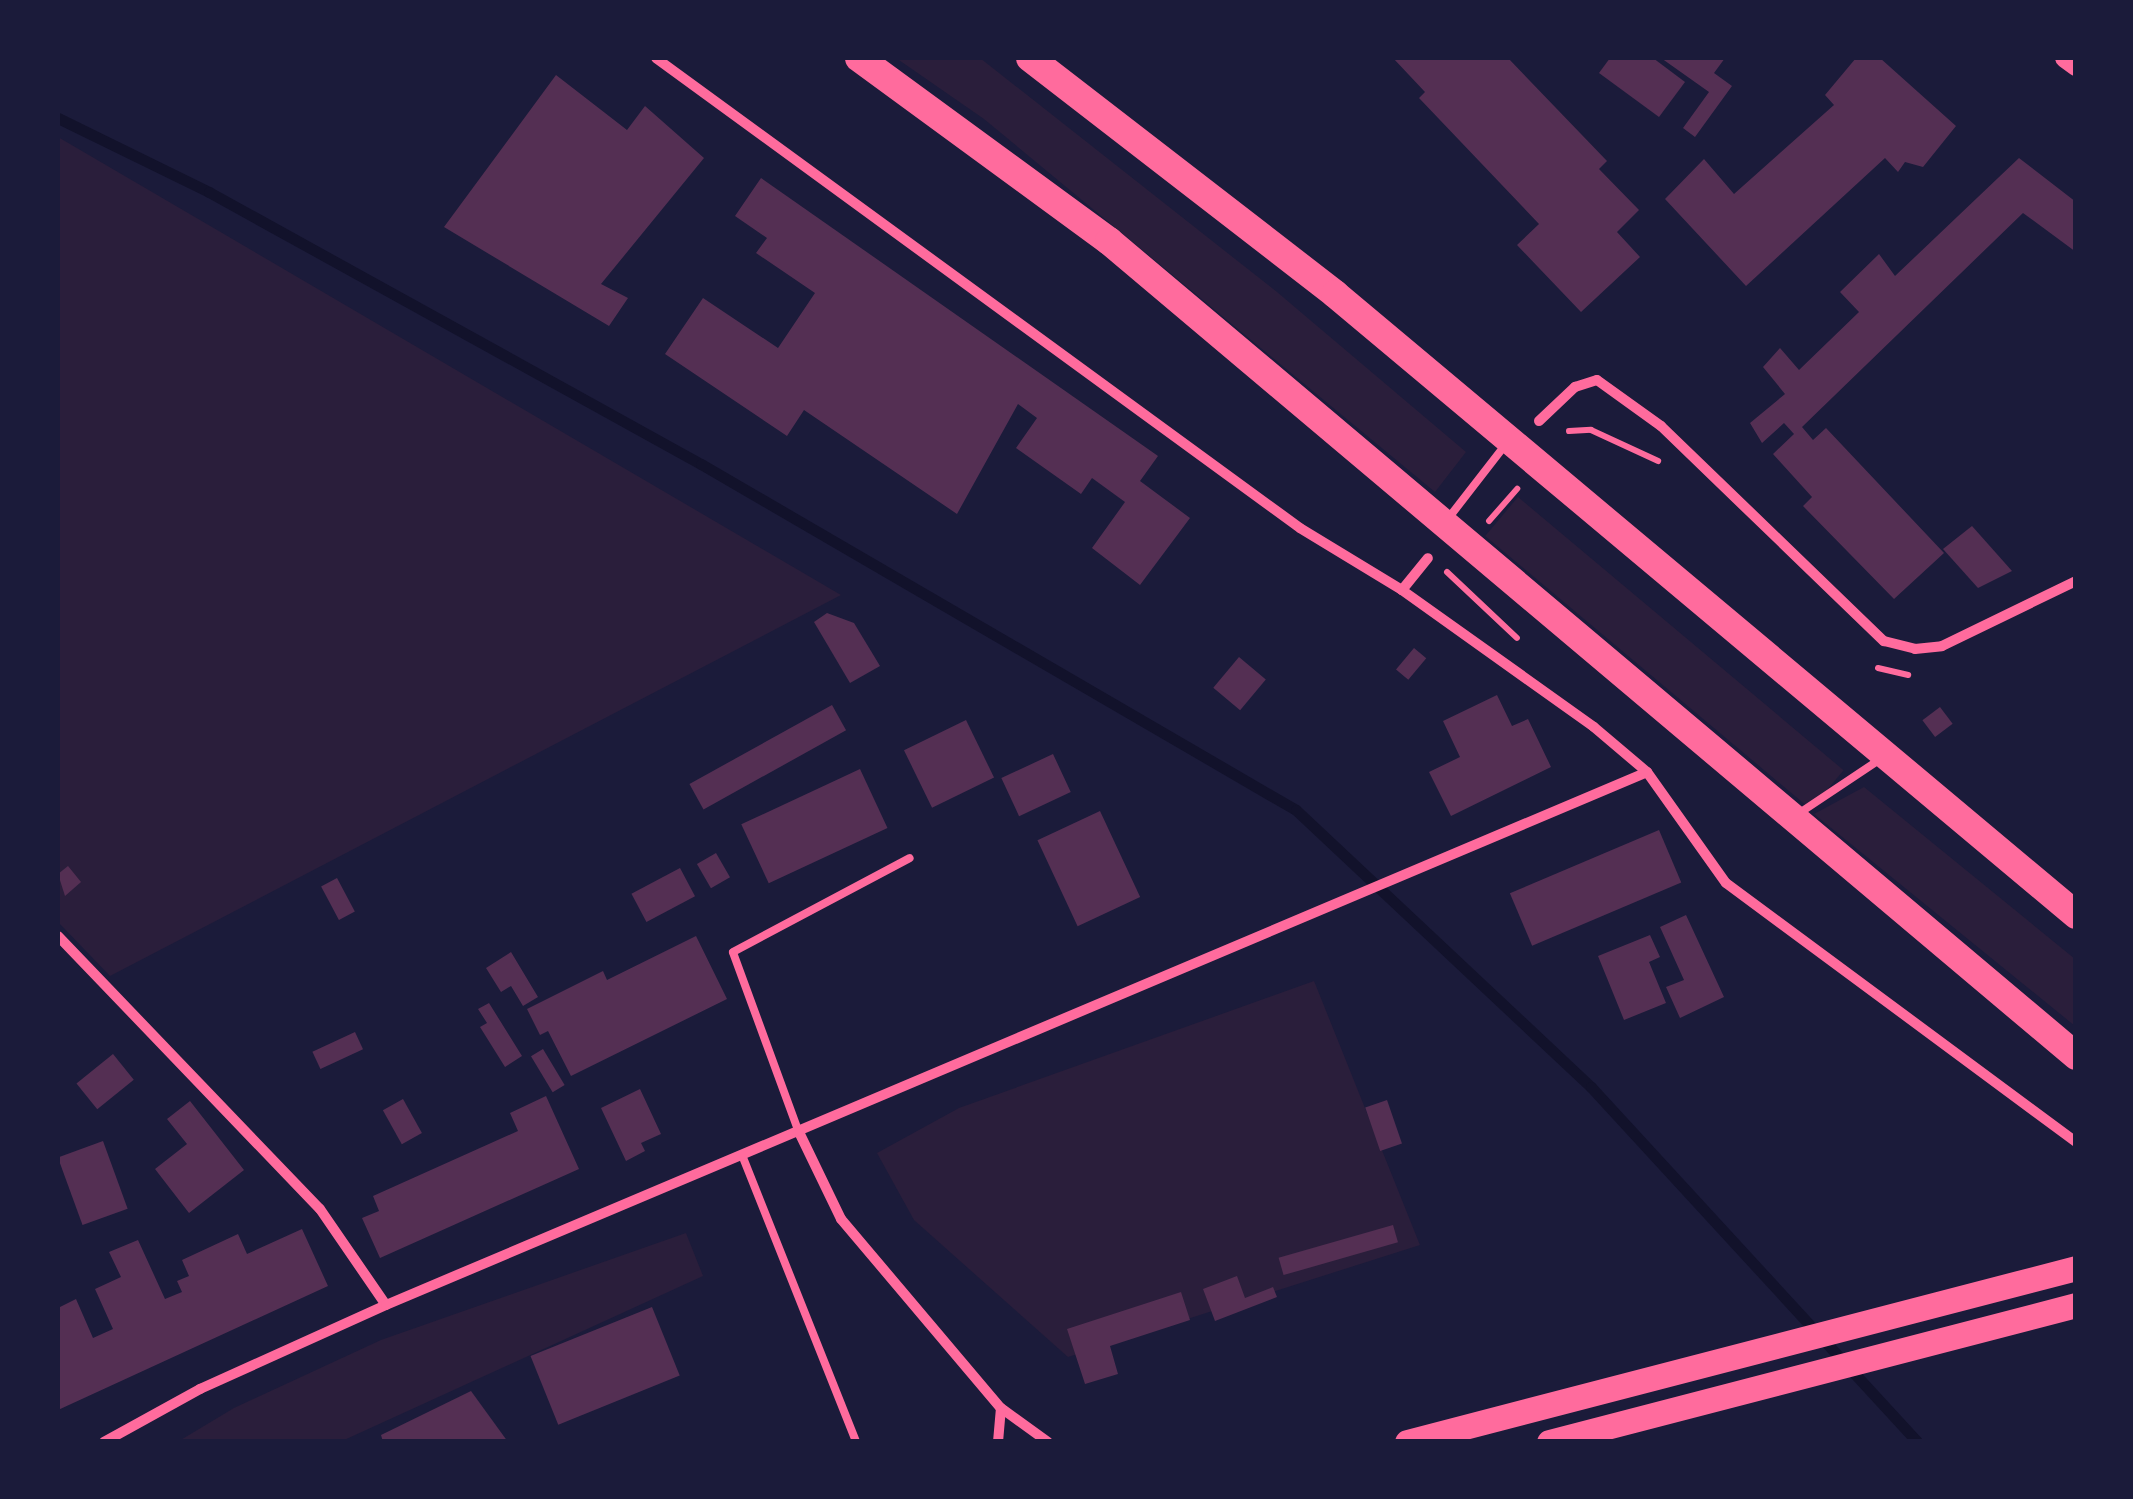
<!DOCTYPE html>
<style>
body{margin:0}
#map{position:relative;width:2133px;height:1499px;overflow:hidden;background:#1b1b3a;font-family:"Golos Text",sans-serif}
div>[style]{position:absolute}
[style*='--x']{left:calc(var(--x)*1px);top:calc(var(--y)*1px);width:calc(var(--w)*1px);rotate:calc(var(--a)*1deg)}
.green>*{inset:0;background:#2a1e3b;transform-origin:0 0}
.stream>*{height:11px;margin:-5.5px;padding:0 5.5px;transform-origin:5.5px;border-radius:5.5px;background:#12122b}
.building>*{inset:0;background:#542f53;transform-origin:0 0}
.path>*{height:6px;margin:-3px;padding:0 3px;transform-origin:3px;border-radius:3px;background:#ff6b9d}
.service>*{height:8px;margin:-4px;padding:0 4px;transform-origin:4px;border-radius:4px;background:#ff6b9d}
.minor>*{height:10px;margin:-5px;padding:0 5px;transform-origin:5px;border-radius:5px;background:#ff6b9d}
.secondary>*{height:20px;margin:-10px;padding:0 10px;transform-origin:10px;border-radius:10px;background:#ff6b9d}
.primary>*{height:25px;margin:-12.5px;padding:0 12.5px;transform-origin:12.5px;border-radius:12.5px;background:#ff6b9d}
.trunk>*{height:28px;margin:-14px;padding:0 14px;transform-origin:14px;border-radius:14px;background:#ff6b9d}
span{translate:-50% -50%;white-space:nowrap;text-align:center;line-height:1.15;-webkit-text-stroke:10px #1b1b3a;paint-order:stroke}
.frame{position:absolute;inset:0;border:60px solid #1b1b3a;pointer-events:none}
</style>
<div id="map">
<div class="green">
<div style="clip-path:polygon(896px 58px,980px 58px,1277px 292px,1466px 452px,1435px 492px,984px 119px)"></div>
<div style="clip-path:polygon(58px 137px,841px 595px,110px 976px,58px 922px)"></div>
<div style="left:1518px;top:497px;width:425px;height:51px;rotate:40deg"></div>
<div style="clip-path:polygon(1864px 787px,2075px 959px,2075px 1026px,1814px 814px)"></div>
<div style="clip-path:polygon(1314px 981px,1420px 1245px,1068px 1357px,914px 1220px,877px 1153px,959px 1108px)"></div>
<div style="clip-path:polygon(686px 1233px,703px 1276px,342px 1441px,179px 1441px,234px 1408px,381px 1340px)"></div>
</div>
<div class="stream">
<div style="--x:58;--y:118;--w:168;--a:26.1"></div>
<div style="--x:209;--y:192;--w:562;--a:28.94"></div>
<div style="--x:701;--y:464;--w:688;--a:30.18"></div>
<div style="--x:1296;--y:810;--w:405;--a:43.2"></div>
<div style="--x:1591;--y:1087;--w:482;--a:47.4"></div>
</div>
<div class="building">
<div style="clip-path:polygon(1393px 58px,1508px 58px,1607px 161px,1599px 169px,1639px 210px,1617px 232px,1640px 257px,1581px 312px,1517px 245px,1539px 224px,1419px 98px,1425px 92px)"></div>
<div style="clip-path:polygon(1610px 58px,1653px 58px,1685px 82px,1659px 117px,1599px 73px)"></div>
<div style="clip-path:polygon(1661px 58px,1725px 58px,1714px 73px,1732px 86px,1695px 137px,1683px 128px,1709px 92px)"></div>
<div style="clip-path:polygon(1856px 58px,1880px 58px,1956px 126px,1923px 167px,1905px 162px,1898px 172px,1885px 158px,1746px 286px,1665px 199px,1704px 159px,1734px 194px,1834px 105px,1825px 95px)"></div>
<div style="clip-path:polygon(556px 75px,627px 130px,645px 106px,704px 158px,601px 284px,628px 298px,609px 326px,444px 227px)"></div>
<div style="clip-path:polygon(2019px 158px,2076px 202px,2076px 252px,2023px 213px,1802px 427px,1813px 440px,1826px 428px,1944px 553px,1894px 599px,1803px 506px,1812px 497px,1773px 454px,1794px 434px,1784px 423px,1762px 443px,1750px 423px,1785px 394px,1763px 367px,1780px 348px,1799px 370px,1859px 312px,1840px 292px,1879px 254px,1895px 276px)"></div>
<div style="clip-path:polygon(761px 178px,1158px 456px,1140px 481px,1190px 518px,1140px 585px,1092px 548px,1125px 502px,1092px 478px,1081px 494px,1016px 448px,1037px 418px,1018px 404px,957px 514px,804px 410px,787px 436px,665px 354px,703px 298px,778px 348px,815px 293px,756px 253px,767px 238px,735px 216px)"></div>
<div style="clip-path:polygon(1972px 526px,2012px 571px,1978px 588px,1943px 549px)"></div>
<div style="clip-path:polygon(827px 613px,854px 623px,880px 666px,850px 683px,814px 622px)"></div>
<div style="left:1414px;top:648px;width:16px;height:28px;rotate:40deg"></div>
<div style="left:1239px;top:657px;width:35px;height:40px;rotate:40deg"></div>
<div style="clip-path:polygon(1497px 695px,1512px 726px,1528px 719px,1551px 767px,1451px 816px,1429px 772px,1460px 757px,1443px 721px)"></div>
<div style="left:832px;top:705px;width:29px;height:163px;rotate:61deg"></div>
<div style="left:1940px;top:707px;width:21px;height:22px;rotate:53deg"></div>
<div style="left:966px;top:720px;width:64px;height:69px;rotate:64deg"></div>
<div style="left:1053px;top:754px;width:42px;height:57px;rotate:65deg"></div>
<div style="left:860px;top:769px;width:65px;height:131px;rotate:65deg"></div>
<div style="left:1100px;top:811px;width:95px;height:69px;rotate:65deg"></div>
<div style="left:1659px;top:830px;width:57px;height:162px;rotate:67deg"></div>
<div style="left:716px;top:853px;width:28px;height:22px;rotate:60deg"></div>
<div style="clip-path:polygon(68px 866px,81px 882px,65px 896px,58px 874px)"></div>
<div style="left:680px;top:868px;width:32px;height:55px;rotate:62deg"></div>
<div style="left:337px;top:878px;width:38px;height:18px;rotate:62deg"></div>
<div style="clip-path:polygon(1686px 915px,1724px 997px,1680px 1018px,1666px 987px,1684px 980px,1660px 927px)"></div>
<div style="clip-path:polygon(1650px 935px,1660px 957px,1649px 962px,1666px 1003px,1624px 1020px,1598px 956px)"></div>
<div style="clip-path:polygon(696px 936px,727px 999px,571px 1076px,548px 1031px,540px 1035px,527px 1009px,603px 971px,607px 980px)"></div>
<div style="clip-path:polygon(511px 952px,538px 997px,523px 1006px,511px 986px,501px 992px,486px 968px)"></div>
<div style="clip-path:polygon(489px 1003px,522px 1056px,505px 1067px,480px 1027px,487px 1023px,478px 1009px)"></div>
<div style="left:355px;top:1032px;width:19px;height:47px;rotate:65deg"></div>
<div style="left:543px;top:1049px;width:42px;height:14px;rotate:59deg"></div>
<div style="left:113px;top:1054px;width:33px;height:47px;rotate:51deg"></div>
<div style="clip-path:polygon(640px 1089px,661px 1134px,641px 1143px,645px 1151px,626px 1161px,601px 1108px)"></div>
<div style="clip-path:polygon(546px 1096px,579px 1169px,380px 1258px,362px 1218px,379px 1211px,373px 1196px,518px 1131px,510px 1113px)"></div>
<div style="left:403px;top:1099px;width:39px;height:23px;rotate:61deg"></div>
<div style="left:1387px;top:1100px;width:46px;height:23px;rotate:71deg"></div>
<div style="clip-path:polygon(190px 1101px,244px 1170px,189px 1213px,155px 1169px,187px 1144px,167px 1119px)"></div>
<div style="left:103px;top:1141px;width:72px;height:48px;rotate:70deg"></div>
<div style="left:1393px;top:1225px;width:18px;height:119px;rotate:74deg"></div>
<div style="clip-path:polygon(302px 1229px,328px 1286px,58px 1410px,58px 1308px,76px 1299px,93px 1338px,113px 1329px,95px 1289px,121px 1277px,109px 1252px,138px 1240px,165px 1299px,182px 1292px,177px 1281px,189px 1276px,182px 1260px,238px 1234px,247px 1254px)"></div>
<div style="clip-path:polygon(1237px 1276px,1245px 1298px,1273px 1287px,1277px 1297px,1215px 1321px,1203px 1289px)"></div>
<div style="clip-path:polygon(1181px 1292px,1190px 1320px,1110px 1346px,1118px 1374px,1085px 1384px,1067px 1329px)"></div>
<div style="left:652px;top:1307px;width:74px;height:131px;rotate:68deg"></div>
<div style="clip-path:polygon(471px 1391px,508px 1442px,383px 1442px,381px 1435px)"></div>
</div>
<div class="path">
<div style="--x:1569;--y:431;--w:22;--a:-3"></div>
<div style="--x:1591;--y:430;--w:74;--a:24.8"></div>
<div style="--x:1489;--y:521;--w:43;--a:-48.8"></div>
<div style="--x:1447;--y:572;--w:96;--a:43.3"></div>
<div style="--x:1878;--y:668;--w:31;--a:13"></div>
</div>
<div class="service">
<div style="--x:1447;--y:520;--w:96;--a:-52.2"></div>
<div style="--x:1798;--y:814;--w:101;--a:-33.7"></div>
<div style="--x:798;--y:1130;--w:189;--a:-110.1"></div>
<div style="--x:733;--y:952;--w:200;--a:-28"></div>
<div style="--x:742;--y:1155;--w:309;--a:68.3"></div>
</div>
<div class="minor">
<div style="--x:1539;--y:421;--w:50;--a:-43.4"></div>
<div style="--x:1575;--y:387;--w:23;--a:-18"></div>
<div style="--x:1597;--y:380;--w:79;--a:35.7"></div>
<div style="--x:1661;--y:426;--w:310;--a:44"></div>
<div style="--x:1884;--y:641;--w:32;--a:14"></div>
<div style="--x:1915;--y:649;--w:27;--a:-6"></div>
<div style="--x:1942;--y:646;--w:149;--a:-25.9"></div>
<div style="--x:1402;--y:590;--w:41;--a:-50.9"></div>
<div style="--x:1647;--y:772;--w:136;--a:54.6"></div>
<div style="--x:1726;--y:883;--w:435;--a:36.5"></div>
<div style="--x:58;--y:936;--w:378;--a:46.2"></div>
<div style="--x:320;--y:1209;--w:116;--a:55.5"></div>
<div style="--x:798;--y:1130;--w:99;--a:64.2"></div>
<div style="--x:841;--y:1219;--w:248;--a:49.8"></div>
<div style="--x:1001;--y:1408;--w:58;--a:35.9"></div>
<div style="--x:104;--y:1442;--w:110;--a:-28.9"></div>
<div style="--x:200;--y:1389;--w:204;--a:-24.3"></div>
<div style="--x:386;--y:1305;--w:1369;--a:-22.91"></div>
<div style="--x:1647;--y:772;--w:70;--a:-139.7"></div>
<div style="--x:1594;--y:727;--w:236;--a:-144.5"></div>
<div style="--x:1402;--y:590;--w:119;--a:-148.7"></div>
<div style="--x:1300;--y:528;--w:797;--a:-143.88"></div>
<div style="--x:998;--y:1442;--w:34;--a:-85"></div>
</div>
<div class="secondary">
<div style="--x:2065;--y:58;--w:14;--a:36"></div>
</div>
<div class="primary">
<div style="--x:1407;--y:1442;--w:691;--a:-14.58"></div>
<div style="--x:1549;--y:1442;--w:545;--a:-14.57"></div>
</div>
<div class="trunk">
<div style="--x:859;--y:58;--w:310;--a:36.2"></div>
<div style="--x:1109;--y:241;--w:1265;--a:40.12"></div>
<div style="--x:1030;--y:58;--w:386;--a:37.7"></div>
<div style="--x:1335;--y:294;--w:967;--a:39.96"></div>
</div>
<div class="frame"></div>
</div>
